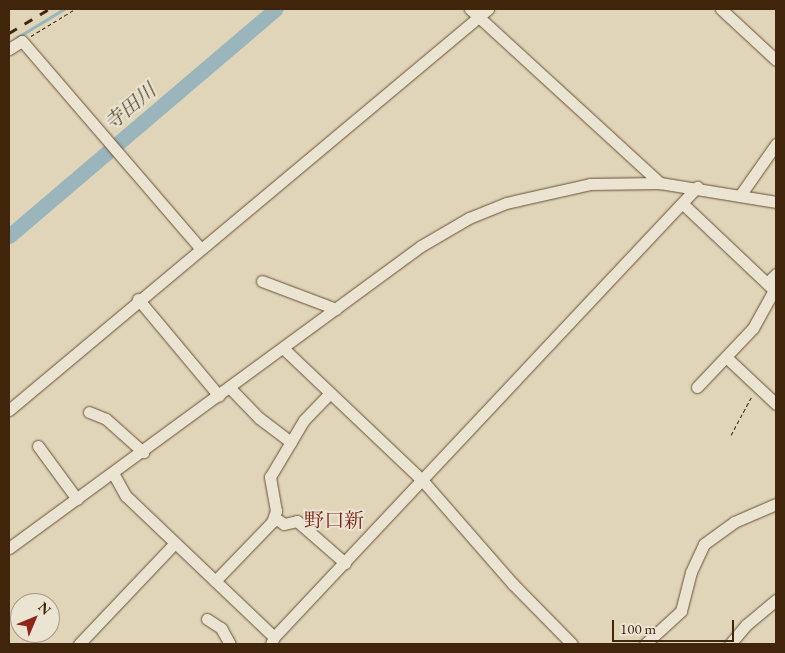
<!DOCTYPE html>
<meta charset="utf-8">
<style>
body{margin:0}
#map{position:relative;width:785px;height:653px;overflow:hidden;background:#e0d5b9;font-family:"EB Garamond","Noto Serif JP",serif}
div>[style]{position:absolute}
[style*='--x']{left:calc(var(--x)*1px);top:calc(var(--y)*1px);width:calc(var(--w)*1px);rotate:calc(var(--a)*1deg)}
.stream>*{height:2.5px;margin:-1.25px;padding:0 1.25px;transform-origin:1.25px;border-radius:1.25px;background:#9ab5bb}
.river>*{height:15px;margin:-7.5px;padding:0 7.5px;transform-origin:7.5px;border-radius:7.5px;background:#9ab5bb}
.path>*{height:1px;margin-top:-0.5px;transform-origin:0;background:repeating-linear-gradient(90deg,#40250a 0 4px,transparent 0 6.5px)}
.roads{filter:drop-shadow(0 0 1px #685136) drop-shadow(0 0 1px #685136)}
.minor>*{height:11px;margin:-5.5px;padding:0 5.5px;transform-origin:5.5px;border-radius:5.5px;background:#ebe4d2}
.rail>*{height:2.5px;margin-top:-1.25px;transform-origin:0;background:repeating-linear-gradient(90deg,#40250a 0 9px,transparent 0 18px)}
span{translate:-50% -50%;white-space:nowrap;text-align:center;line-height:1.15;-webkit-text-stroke:4px #ebe4d2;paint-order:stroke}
.water-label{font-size:20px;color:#564936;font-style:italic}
.neighbourhood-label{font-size:20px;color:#7a1f14}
.frame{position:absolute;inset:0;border:10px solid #40250a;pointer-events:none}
.north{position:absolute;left:10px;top:593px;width:50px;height:50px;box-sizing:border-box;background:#ebe4d2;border:1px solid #a79882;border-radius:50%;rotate:45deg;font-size:14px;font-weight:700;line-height:20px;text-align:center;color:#40250a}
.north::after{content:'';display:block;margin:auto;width:18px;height:22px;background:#8f2418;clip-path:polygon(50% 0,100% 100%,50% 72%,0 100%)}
.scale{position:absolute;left:612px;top:620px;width:122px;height:22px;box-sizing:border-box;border:2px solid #40250a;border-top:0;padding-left:6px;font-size:15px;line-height:18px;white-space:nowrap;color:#40250a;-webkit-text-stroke:4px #ebe4d2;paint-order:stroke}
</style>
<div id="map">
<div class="stream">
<div style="--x:18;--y:37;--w:54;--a:-31.3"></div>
</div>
<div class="river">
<div style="--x:9;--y:236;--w:350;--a:-40.4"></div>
</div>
<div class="path">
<div style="--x:31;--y:36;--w:52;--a:-31.5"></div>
<div style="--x:731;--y:435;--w:44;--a:-61.7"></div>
</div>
<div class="roads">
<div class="minor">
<div style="--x:470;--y:9;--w:258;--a:42.5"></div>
<div style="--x:721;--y:9;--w:75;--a:42.8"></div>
<div style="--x:9;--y:49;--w:15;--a:-32"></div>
<div style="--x:22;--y:41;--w:273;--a:49.3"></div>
<div style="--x:741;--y:194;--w:61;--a:-55"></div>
<div style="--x:683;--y:204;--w:128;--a:43.4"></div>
<div style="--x:262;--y:281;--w:79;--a:20.7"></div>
<div style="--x:767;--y:283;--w:13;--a:-45"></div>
<div style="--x:138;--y:299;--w:126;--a:50.1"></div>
<div style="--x:284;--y:349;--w:192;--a:43.5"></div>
<div style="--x:423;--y:481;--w:137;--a:48.9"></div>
<div style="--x:513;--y:584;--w:84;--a:45.5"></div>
<div style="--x:726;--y:357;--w:69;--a:43.2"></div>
<div style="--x:697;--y:387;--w:81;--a:-46.5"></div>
<div style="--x:753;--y:328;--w:43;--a:-61.1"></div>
<div style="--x:230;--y:388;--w:42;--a:46"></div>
<div style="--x:259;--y:418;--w:40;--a:37"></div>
<div style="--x:9;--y:410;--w:625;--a:-39.93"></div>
<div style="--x:89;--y:412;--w:18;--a:22"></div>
<div style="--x:106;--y:419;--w:50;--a:41.7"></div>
<div style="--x:38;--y:446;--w:66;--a:53.7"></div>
<div style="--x:113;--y:473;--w:26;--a:61"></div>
<div style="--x:126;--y:496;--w:204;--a:43.6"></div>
<div style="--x:274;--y:517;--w:12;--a:35"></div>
<div style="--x:284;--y:524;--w:13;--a:-13"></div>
<div style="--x:297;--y:521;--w:64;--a:41.2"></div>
<div style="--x:9;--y:548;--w:511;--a:-36.24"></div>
<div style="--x:421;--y:246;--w:56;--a:-30.3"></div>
<div style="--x:469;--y:218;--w:40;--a:-22"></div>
<div style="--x:506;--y:203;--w:86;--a:-12.7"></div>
<div style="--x:590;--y:184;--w:70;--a:-0.8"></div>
<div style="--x:660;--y:183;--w:118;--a:9.3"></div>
<div style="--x:215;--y:581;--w:82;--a:-46"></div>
<div style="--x:272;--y:522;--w:12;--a:-70"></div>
<div style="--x:276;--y:511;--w:35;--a:-100"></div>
<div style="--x:270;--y:477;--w:66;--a:-59.2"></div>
<div style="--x:304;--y:420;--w:37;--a:-46"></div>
<div style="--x:207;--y:619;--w:17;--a:33"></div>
<div style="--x:221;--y:628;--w:18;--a:61"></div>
<div style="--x:79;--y:644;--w:139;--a:-46.5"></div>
<div style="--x:271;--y:644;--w:8;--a:-67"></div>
<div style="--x:274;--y:637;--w:618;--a:-46.77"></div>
<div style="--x:645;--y:644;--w:49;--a:-42.5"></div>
<div style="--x:681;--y:611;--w:40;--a:-75.6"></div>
<div style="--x:691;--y:572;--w:31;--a:-65"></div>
<div style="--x:704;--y:544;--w:37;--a:-36"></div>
<div style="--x:734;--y:522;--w:46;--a:-23.2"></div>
<div style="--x:730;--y:644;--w:25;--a:-50"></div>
<div style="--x:746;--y:625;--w:39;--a:-40"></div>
</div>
</div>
<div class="rail">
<div style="--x:9;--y:33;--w:47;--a:-31"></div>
</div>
<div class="water-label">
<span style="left:130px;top:107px;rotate:-40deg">寺田川</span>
</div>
<div class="neighbourhood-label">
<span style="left:334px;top:520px">野口新</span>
</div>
<div class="frame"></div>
<div class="north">N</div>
<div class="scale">100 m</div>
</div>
